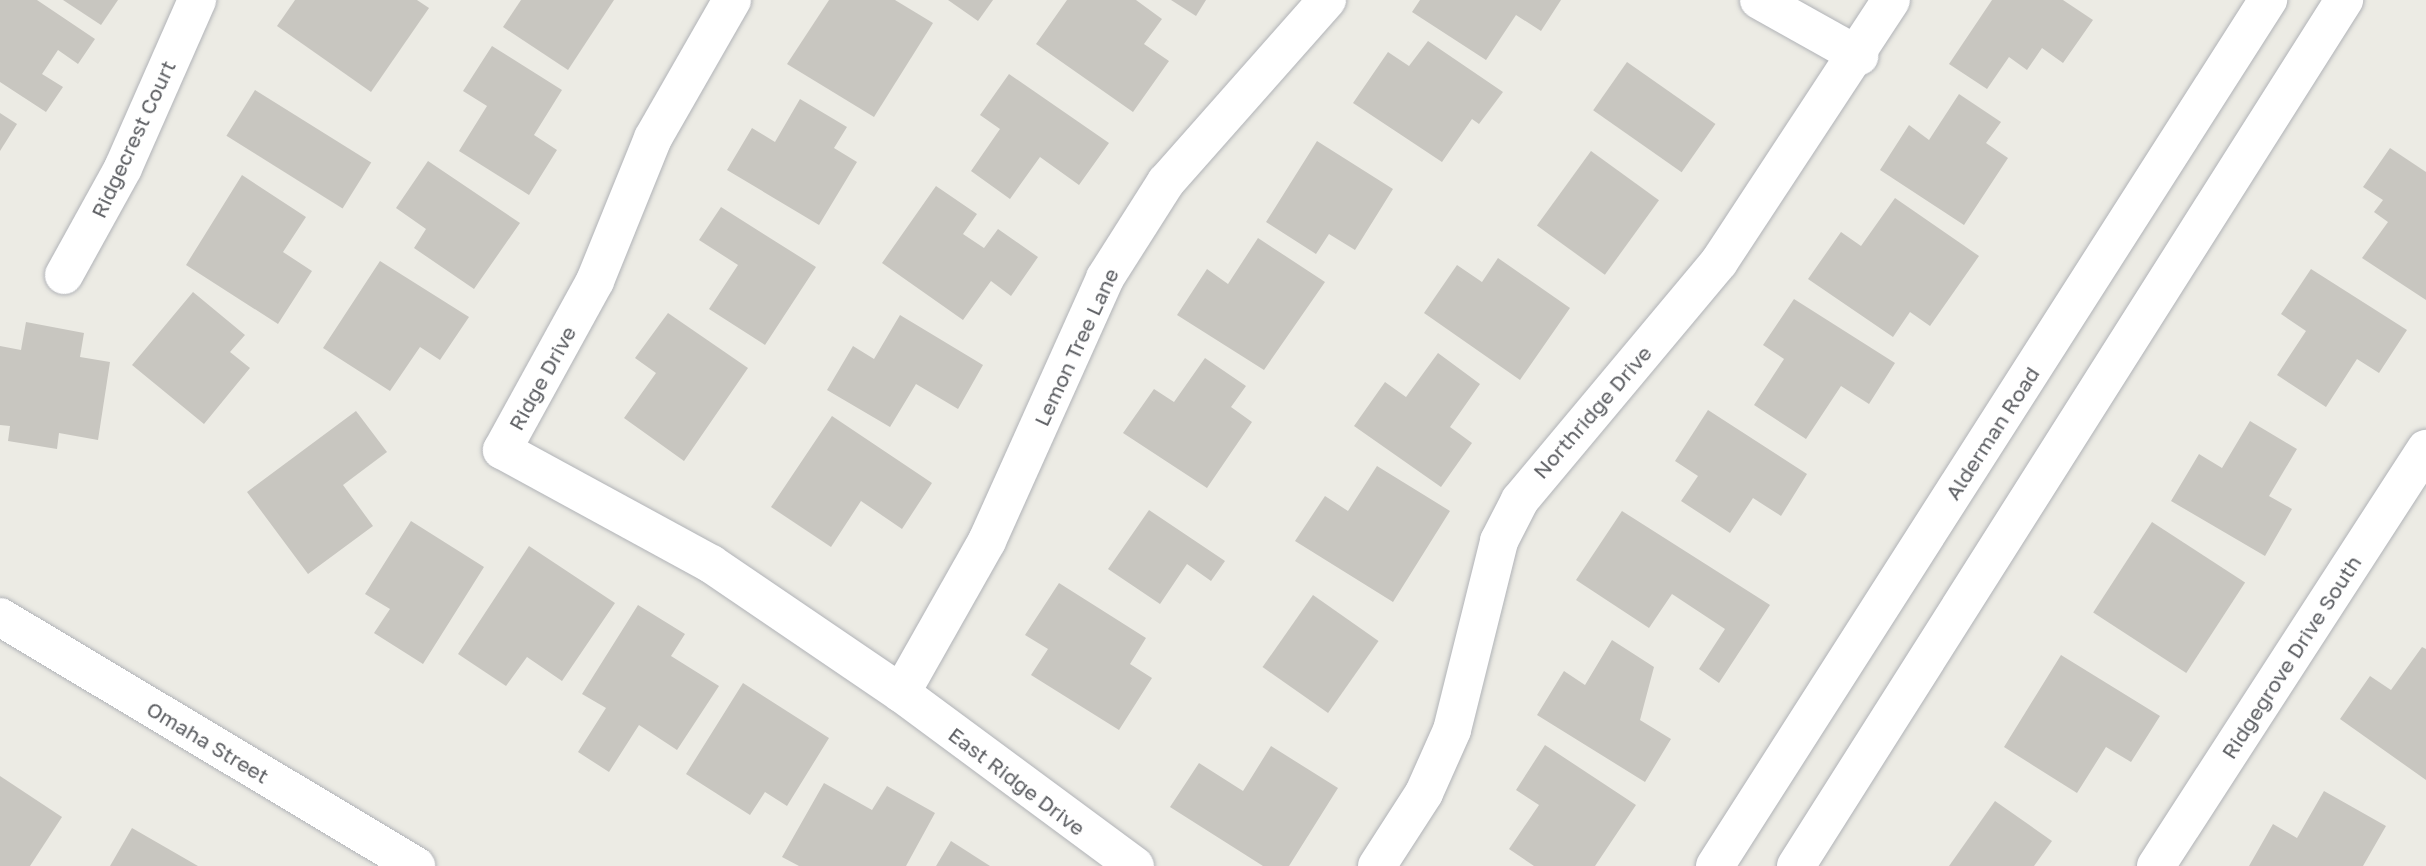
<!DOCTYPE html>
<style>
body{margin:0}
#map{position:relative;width:2426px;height:866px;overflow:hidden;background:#ecebe4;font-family:"Golos Text",sans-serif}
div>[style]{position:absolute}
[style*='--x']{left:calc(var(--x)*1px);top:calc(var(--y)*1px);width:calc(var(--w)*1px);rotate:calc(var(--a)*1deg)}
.building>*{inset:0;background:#c8c6c0;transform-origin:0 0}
.roads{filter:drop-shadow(0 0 2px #b1b3b7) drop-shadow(0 0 2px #b1b3b7)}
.minor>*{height:38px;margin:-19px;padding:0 19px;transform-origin:19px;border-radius:19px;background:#fff}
.tertiary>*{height:38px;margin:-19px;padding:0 19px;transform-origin:19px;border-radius:19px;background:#fff}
.secondary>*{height:38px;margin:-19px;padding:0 19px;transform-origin:19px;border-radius:19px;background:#fff}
span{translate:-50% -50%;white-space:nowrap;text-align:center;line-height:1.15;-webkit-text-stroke:5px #fff;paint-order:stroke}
.street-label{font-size:21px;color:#5c5e62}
</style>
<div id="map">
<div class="building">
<div style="clip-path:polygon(0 0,37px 0,95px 39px,78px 64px,58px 50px,42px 74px,63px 87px,46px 112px,0 82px)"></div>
<div style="clip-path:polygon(63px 0,118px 0,101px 25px)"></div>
<div style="clip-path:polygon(295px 0,417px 0,429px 8px,371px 92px,277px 26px)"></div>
<div style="clip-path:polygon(521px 0,614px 0,568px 70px,503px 27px)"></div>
<div style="clip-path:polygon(829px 0,895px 0,933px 23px,874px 117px,787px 64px)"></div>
<div style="clip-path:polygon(948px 0,993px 0,978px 21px)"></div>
<div style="clip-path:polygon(1067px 0,1136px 0,1162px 19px,1144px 44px,1169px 61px,1133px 112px,1036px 44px)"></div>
<div style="clip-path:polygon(1171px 0,1206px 0,1196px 16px)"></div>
<div style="clip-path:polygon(1420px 0,1561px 0,1541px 31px,1516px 15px,1486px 60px,1412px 12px)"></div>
<div style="clip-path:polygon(1992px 0,2063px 0,2093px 20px,2063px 63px,2042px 48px,2027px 70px,2009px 57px,1987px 89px,1949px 64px)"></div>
<div style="clip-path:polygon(1428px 41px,1503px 92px,1479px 124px,1472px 119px,1442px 162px,1353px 103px,1388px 52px,1409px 66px)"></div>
<div style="clip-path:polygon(492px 46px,562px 90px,534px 135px,557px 150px,529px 195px,459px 151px,487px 106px,463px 91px)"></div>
<div style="left:1627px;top:62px;width:108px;height:59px;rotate:35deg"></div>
<div style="clip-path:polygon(1009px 74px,1109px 143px,1079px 185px,1040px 157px,1010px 199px,971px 171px,1000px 129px,980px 115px)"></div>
<div style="left:255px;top:90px;width:137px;height:54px;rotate:32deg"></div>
<div style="clip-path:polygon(1959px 94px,2001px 122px,1986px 143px,2008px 158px,1964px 225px,1880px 170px,1909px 125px,1929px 140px)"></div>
<div style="clip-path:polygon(800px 99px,847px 127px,834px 148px,857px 162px,819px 225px,727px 170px,752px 128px,775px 142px)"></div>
<div style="clip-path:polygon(0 113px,17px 124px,0 151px)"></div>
<div style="clip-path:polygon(1317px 141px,1393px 189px,1355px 250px,1329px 234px,1316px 254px,1266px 222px)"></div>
<div style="clip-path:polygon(2390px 148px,2426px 172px,2426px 300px,2362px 258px,2388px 222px,2374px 212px,2383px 200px,2363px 187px)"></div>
<div style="left:1591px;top:151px;width:84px;height:92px;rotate:36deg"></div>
<div style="clip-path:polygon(428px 161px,520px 223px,474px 289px,414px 248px,426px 229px,396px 208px)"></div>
<div style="clip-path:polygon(242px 175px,306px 217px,283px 252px,312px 271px,278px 324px,186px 265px)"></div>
<div style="clip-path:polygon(936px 186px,977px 214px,963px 234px,984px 248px,998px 229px,1038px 257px,1011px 296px,991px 281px,963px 320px,882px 263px)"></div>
<div style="clip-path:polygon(1895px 198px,1979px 256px,1930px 326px,1910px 312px,1893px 337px,1808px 279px,1841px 232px,1861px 246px)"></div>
<div style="clip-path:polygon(721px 207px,816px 267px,765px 345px,709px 309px,738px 265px,699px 240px)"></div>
<div style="clip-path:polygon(1258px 238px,1325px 282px,1264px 370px,1177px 315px,1207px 269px,1228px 284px)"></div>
<div style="clip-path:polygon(1498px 258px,1570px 308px,1520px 380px,1424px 313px,1457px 265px,1482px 282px)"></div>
<div style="clip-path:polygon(380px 261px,469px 317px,440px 360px,420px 347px,390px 391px,323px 348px)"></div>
<div style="clip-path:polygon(2311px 269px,2407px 330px,2379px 373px,2357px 359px,2326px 407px,2277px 375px,2306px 331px,2281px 314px)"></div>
<div style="clip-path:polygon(193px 292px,245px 335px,230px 352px,250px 368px,204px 424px,132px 365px)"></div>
<div style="clip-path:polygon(1794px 299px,1895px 363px,1869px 404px,1841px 386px,1806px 439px,1754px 405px,1784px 359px,1763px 345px)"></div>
<div style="clip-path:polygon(668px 313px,748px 368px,684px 461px,624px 418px,656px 373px,635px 358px)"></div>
<div style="clip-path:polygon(900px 315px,983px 365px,958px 409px,916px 384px,890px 427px,827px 390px,853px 346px,874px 359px)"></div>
<div style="clip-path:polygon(26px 322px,84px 333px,80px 357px,110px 362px,98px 440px,59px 433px,57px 449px,8px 441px,10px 426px,0 425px,0 346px,21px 350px)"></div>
<div style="clip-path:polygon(1438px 353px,1480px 384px,1450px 427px,1472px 443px,1441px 487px,1354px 426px,1385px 382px,1406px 397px)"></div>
<div style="clip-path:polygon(1205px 358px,1246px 386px,1231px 407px,1252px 422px,1207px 488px,1123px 433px,1154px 389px,1174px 402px)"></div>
<div style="clip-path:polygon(1708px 410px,1807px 474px,1781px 516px,1753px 498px,1730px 533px,1681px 501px,1698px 476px,1675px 461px)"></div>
<div style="clip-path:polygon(356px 411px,387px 452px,343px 485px,373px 526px,308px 574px,247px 492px)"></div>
<div style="clip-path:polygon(832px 416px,932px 483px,902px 529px,861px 501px,831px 547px,771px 507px)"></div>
<div style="clip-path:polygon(2250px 421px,2297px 449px,2269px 496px,2292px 509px,2265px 556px,2171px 501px,2199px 454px,2222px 468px)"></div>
<div style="clip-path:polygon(1377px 466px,1450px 511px,1393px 602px,1295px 541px,1325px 496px,1348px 511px)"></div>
<div style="clip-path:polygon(1149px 510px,1225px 561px,1211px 581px,1187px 564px,1160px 604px,1108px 569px)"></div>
<div style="clip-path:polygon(1622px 511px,1770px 605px,1719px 683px,1699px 669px,1725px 629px,1672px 594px,1649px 628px,1576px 580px)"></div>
<div style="clip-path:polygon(411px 521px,484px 567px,423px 664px,374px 633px,390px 609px,365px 594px)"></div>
<div style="left:2152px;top:522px;width:111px;height:108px;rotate:33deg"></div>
<div style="clip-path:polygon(529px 546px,615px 603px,562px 681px,527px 657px,506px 686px,458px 654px)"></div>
<div style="clip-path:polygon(1059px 583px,1146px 638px,1130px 664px,1152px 678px,1119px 730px,1031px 675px,1048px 649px,1025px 635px)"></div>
<div style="left:1313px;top:595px;width:80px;height:88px;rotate:35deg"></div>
<div style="clip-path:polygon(638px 605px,685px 634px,671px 656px,719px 686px,677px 750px,639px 725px,609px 772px,578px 752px,606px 708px,582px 694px)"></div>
<div style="clip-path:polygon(1612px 640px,1654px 667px,1640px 720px,1671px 739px,1645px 782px,1537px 715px,1564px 671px,1585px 685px)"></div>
<div style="clip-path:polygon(2422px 647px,2426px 649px,2426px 780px,2340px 719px,2370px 676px,2391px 690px)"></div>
<div style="clip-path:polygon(2061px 655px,2160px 716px,2131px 762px,2106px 747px,2077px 793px,2004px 747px)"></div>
<div style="clip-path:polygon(743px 683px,829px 738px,787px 806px,765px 792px,750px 815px,686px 774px)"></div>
<div style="clip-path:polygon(1545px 745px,1636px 805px,1595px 866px,1534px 866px,1509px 849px,1539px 805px,1516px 790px)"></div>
<div style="clip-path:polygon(1271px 746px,1338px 788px,1289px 866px,1263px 866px,1170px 807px,1199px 763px,1243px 791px)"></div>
<div style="clip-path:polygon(0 776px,62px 817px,30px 866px,0 866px)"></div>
<div style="clip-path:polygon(824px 783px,872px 810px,887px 786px,935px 813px,906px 866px,799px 866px,782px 857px)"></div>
<div style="clip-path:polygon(2324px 791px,2386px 826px,2363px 866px,2249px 866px,2273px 824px,2297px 838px)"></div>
<div style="clip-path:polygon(1995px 801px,2052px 841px,2034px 866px,1949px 866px)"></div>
<div style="clip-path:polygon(132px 828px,198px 866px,110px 866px)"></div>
<div style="clip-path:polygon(951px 841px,990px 866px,936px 866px)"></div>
</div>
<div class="roads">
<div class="minor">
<div style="--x:732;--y:0;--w:159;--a:119.8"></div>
<div style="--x:653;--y:138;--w:154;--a:112.1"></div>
<div style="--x:595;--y:281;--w:193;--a:118.8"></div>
<div style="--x:502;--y:450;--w:238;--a:28.6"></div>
<div style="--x:711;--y:564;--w:230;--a:34.2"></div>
<div style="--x:901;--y:693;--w:291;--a:36.5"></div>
<div style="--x:1759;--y:0;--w:115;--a:29.2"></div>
<div style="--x:64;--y:275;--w:122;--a:-61.1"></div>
<div style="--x:123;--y:168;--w:184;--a:-66.2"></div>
<div style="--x:901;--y:693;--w:175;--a:-60.5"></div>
<div style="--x:987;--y:541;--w:288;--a:-65.8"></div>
<div style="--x:1105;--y:278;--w:114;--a:-57.6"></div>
<div style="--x:1166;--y:182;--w:243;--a:-48.5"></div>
<div style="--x:1377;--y:866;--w:87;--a:-57.2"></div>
<div style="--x:1424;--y:793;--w:69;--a:-66"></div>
<div style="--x:1452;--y:730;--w:195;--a:-76"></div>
<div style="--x:1499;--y:541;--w:46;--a:-62.9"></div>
<div style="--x:1520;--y:500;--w:310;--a:-50.1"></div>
<div style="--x:1719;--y:262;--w:313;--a:-56.7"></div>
<div style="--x:2156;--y:866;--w:497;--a:-57.1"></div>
</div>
<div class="tertiary">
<div style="--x:0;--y:617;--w:485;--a:30.9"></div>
</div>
<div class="secondary">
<div style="--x:1715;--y:866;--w:1028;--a:-57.44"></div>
<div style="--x:1796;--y:866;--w:1025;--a:-57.67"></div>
</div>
</div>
<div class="street-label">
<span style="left:133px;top:139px;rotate:-65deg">Ridgecrest Court</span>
<span style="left:1076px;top:347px;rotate:-65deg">Lemon Tree Lane</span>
<span style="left:542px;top:378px;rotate:-61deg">Ridge Drive</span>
<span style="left:1592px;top:412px;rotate:-49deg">Northridge Drive</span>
<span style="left:1992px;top:433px;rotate:-57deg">Alderman Road</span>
<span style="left:2291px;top:657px;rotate:-57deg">Ridgegrove Drive South</span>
<span style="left:208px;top:742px;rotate:31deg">Omaha Street</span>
<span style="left:1017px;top:781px;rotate:37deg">East Ridge Drive</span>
</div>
</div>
